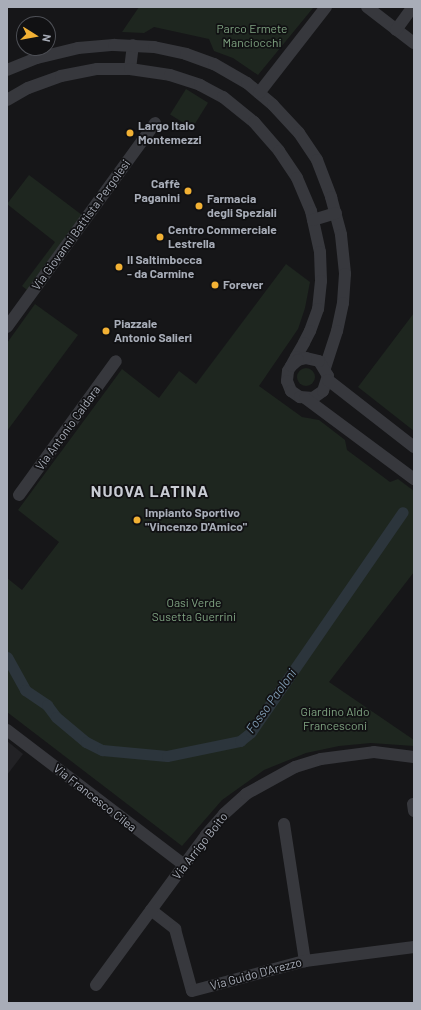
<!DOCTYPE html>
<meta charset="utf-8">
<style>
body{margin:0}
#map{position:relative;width:421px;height:1010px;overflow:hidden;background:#161618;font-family:Barlow,sans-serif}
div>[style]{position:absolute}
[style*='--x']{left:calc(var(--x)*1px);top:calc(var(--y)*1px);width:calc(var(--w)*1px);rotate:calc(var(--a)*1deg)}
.built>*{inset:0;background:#222225}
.green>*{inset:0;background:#1e261f;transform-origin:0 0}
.round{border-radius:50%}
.canal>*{height:11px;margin:-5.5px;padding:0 5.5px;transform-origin:5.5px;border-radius:5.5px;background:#2c353c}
.minor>*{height:12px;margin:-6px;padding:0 6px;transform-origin:6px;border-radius:6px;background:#37383d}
.dots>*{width:11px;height:11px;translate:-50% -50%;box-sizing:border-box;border:2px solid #111113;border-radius:50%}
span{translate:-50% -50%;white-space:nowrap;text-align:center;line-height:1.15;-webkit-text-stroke:3.5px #111113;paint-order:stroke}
.park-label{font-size:12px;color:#7fa381}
.poi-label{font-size:12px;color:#a8adb8;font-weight:700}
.left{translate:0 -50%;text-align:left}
.right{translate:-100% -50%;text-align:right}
.street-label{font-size:12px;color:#a8adb8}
.water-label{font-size:13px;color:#7f9bb3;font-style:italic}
.district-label{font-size:16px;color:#c9ccd4;font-weight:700;letter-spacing:1px}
.frame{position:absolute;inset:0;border:8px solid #a8adb8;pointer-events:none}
.north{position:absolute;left:16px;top:16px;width:40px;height:40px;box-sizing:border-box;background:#111113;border:1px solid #4d4f55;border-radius:50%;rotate:101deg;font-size:11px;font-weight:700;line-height:16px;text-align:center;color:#a8adb8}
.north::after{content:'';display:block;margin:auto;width:14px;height:18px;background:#f2b134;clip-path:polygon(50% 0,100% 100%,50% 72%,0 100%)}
</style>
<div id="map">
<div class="built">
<div style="clip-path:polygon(7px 741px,23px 754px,7px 775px)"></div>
</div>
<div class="green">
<div style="clip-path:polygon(139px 7px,311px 7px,313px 8px,258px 75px,233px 58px,214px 51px,209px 39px,154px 27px,144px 33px,122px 32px)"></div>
<div style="left:186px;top:89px;width:26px;height:30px;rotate:32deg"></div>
<div style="clip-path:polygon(29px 175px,82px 215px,27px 290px,22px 286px,55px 242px,7px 204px)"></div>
<div style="clip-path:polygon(286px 264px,310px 282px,305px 308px,298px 329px,259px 386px,302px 417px,319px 420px,345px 440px,347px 450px,390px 482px,398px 479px,414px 491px,414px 572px,329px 682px,414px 740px,414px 746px,371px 743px,339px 746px,306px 753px,264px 770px,222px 800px,182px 846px,7px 712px,7px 578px,22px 590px,59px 542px,18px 510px,122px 369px,159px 398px,179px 371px,196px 384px)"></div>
<div style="clip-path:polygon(35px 304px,78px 335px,7px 431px,7px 343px)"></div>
<div style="clip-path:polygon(414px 313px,414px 431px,358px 387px)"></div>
<div class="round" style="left:297px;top:368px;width:18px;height:18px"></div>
</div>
<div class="canal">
<div style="--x:7;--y:657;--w:38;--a:61"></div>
<div style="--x:25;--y:690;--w:27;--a:34"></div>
<div style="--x:47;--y:705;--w:15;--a:53"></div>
<div style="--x:56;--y:717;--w:39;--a:40"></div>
<div style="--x:86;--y:742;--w:18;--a:27"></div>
<div style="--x:102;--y:750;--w:65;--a:5.3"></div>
<div style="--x:167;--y:756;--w:75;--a:-11.6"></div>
<div style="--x:240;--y:741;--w:14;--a:-39"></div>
<div style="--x:251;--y:732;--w:267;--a:-55.4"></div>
</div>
<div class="minor">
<div style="--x:367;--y:7;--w:59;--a:37.5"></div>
<div style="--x:396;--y:30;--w:29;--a:-54"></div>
<div style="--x:130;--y:69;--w:24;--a:-83"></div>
<div style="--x:7;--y:70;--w:32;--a:-22"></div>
<div style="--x:37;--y:58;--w:42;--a:-13.7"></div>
<div style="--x:78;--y:48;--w:36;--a:-5"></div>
<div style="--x:114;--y:45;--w:40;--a:2.9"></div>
<div style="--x:154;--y:47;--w:33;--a:12"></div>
<div style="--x:186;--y:54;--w:30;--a:20"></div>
<div style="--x:214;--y:64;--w:38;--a:30"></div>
<div style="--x:247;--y:83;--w:34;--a:40"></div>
<div style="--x:273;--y:105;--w:38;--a:47"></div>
<div style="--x:299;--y:133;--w:32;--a:56"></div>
<div style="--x:317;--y:160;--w:40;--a:69"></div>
<div style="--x:331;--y:197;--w:39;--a:75"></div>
<div style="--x:341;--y:235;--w:39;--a:84"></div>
<div style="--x:345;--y:274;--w:29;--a:94"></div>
<div style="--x:343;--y:303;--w:29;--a:102"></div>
<div style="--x:337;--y:331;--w:39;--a:108"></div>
<div style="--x:259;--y:93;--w:109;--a:-52.1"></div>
<div style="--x:7;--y:100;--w:24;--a:-30"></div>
<div style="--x:28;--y:88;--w:35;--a:-20"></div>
<div style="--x:61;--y:76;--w:37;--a:-11"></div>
<div style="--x:97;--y:69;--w:33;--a:0"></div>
<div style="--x:130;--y:69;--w:40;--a:8.5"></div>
<div style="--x:170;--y:75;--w:32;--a:18"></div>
<div style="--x:200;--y:85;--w:26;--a:28"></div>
<div style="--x:223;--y:97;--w:40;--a:39"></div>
<div style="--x:254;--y:122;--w:38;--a:49"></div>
<div style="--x:279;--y:151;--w:32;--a:56"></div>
<div style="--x:297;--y:178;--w:36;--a:67"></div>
<div style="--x:311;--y:211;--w:42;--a:77.6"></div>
<div style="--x:320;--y:252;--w:29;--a:88"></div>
<div style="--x:321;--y:281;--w:28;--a:96"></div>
<div style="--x:318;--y:309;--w:23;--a:110"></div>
<div style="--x:310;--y:331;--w:13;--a:117"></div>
<div style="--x:304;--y:343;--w:16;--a:120"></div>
<div style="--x:296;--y:357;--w:10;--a:119"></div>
<div style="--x:291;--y:366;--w:6;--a:121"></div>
<div style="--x:288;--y:371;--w:10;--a:96"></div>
<div style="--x:287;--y:381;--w:11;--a:68"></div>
<div style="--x:291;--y:391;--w:11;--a:34"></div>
<div style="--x:300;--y:397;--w:13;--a:4"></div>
<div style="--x:313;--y:398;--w:12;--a:-35"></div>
<div style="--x:323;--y:391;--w:16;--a:-72"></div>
<div style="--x:328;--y:376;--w:17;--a:-121"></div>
<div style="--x:319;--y:361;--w:13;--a:-167"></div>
<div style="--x:306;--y:358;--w:8;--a:166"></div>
<div style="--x:298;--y:360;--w:9;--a:139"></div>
<div style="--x:313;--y:220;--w:24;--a:-17"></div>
<div style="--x:7;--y:327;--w:252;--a:-54"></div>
<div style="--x:328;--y:380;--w:109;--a:37.9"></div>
<div style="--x:305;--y:398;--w:136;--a:36.6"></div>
<div style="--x:19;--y:495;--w:165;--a:-54.1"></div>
<div style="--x:7;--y:730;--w:223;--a:37.3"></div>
<div style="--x:413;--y:804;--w:7;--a:82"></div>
<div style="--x:284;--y:824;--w:139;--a:81.3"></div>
<div style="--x:151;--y:910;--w:31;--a:38"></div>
<div style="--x:175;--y:929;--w:64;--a:74.7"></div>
<div style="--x:192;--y:991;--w:117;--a:-14.9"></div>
<div style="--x:305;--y:961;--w:110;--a:-7.3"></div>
<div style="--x:96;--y:985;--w:186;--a:-53.7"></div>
<div style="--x:206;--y:835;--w:28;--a:-49"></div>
<div style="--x:224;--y:814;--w:30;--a:-42"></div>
<div style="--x:246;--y:794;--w:56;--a:-28.9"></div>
<div style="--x:295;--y:767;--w:27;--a:-17"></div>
<div style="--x:321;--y:759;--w:53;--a:-7.5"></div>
<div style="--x:374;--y:752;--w:40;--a:7.1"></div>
</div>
<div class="dots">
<div style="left:130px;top:133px;background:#f2b134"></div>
<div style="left:188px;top:191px;background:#f2b134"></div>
<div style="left:199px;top:206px;background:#f2b134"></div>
<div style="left:160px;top:237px;background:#f2b134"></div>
<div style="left:119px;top:267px;background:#f2b134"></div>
<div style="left:215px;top:285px;background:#f2b134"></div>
<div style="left:106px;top:331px;background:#f2b134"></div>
<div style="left:137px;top:520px;background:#f2b134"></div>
</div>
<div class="park-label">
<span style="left:252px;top:36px">Parco Ermete<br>Manciocchi</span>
<span style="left:194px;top:610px">Oasi Verde<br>Susetta Guerrini</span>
<span style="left:335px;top:719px">Giardino Aldo<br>Francesconi</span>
</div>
<div class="poi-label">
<span class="left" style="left:138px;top:133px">Largo Italo<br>Montemezzi</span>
<span class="right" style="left:180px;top:191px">Caffè<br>Paganini</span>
<span class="left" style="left:207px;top:206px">Farmacia<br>degli Speziali</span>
<span class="left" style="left:168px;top:237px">Centro Commerciale<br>Lestrella</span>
<span class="left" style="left:127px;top:267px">Il Saltimbocca<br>- da Carmine</span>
<span class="left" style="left:223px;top:285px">Forever</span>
<span class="left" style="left:114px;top:331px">Piazzale<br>Antonio Salieri</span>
<span class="left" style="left:145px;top:520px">Impianto Sportivo<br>"Vincenzo D'Amico"</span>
</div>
<div class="street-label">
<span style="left:81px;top:225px;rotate:-54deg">Via Giovanni Battista Pergolesi</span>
<span style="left:68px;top:428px;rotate:-54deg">Via Antonio Caldara</span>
<span style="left:95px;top:798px;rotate:38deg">Via Francesco Cilea</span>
<span style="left:200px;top:846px;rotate:-52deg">Via Arrigo Boito</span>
<span style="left:256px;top:974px;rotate:-15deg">Via Guido D'Arezzo</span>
</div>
<div class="water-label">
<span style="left:271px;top:701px;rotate:-54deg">Fosso Paoloni</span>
</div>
<div class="district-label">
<span style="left:150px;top:491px">NUOVA LATINA</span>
</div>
<div class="frame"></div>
<div class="north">N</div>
</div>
